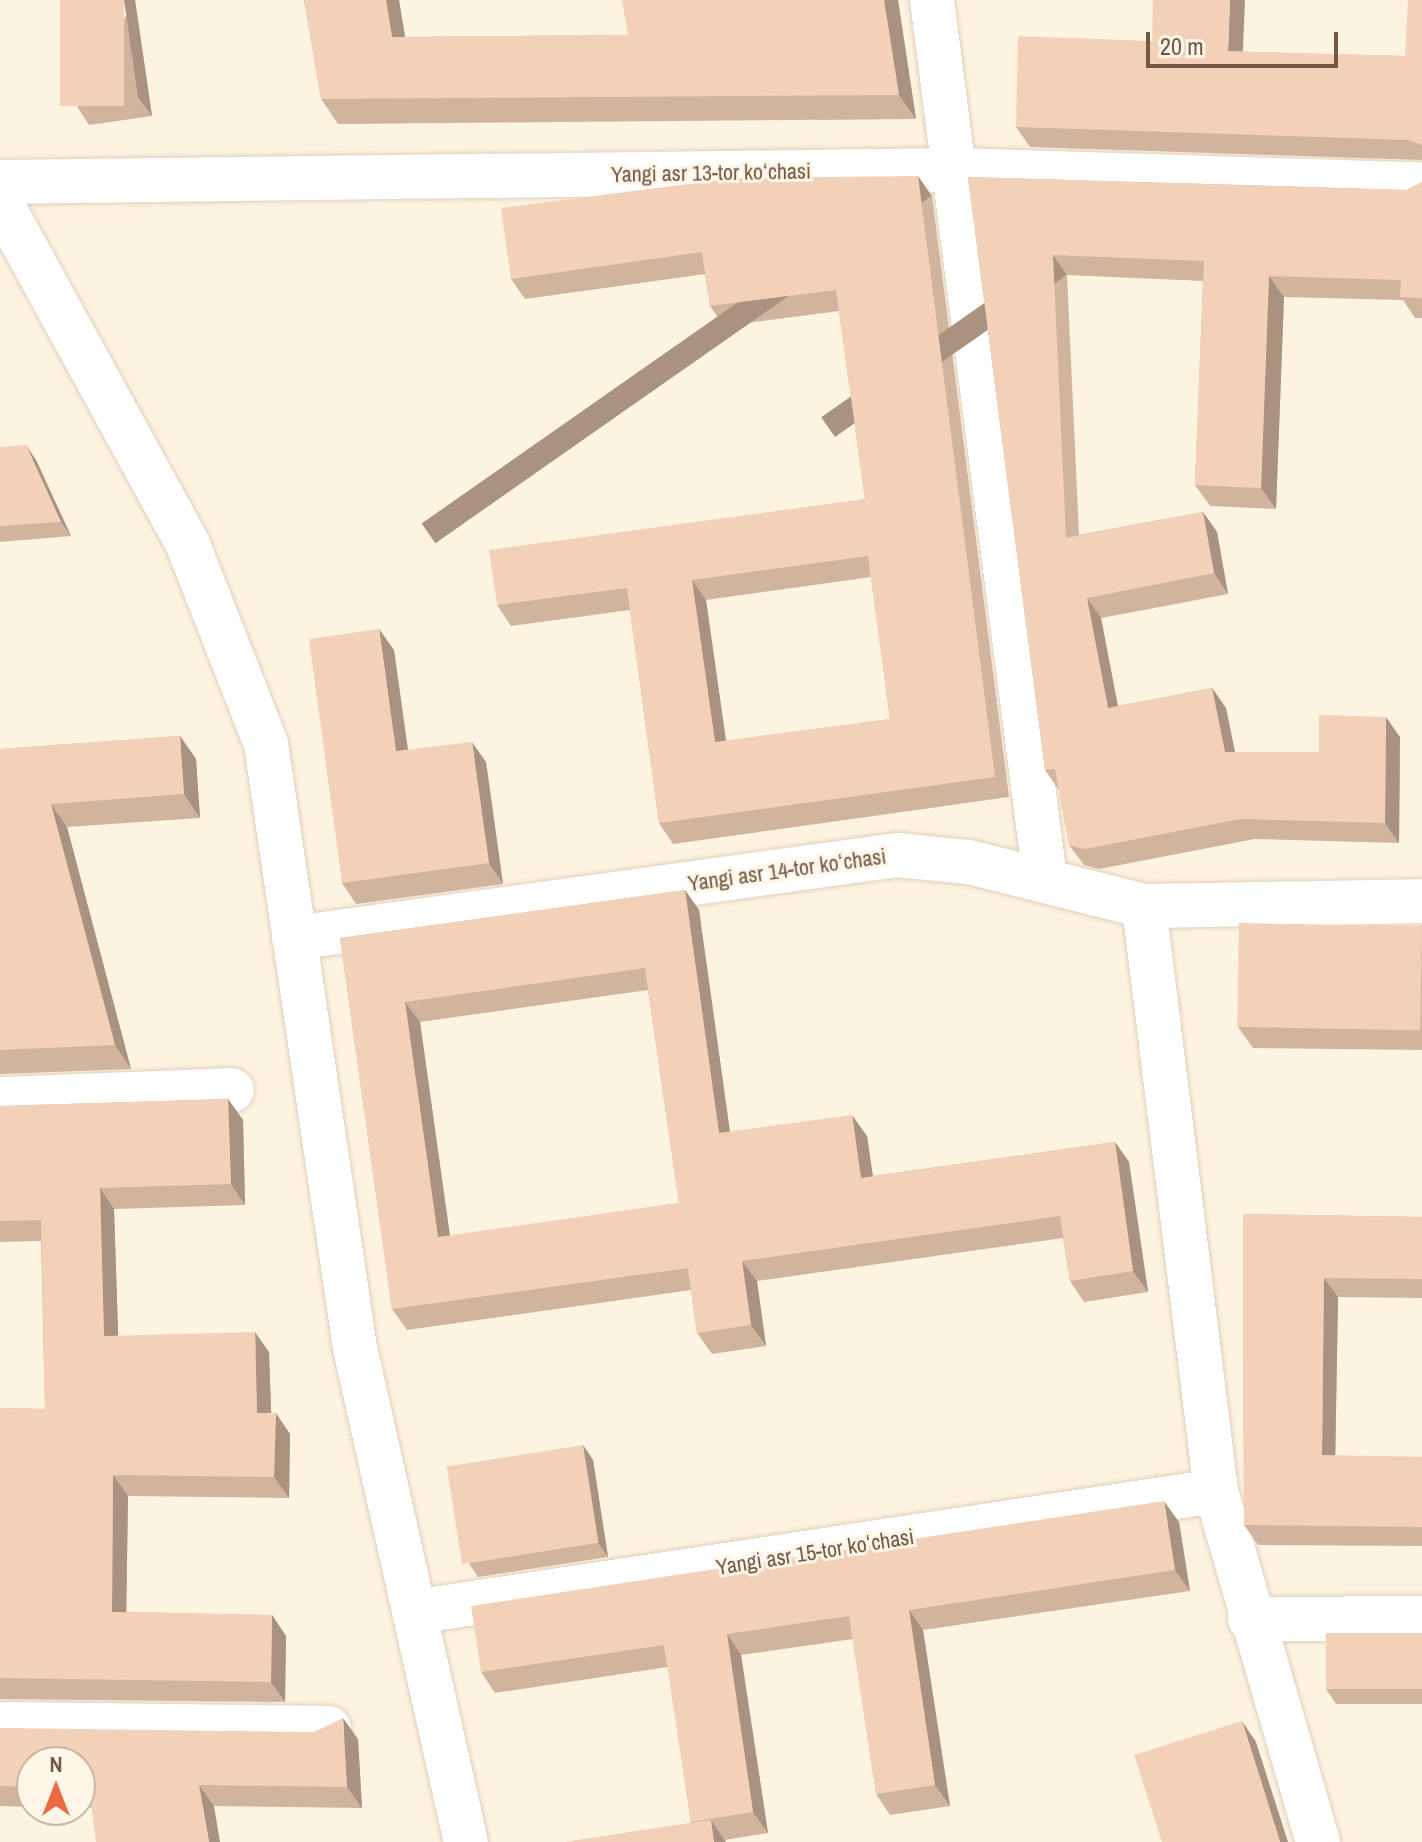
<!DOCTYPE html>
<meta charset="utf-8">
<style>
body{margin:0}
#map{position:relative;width:1422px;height:1842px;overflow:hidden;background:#fdf3e1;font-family:"Archivo Narrow",sans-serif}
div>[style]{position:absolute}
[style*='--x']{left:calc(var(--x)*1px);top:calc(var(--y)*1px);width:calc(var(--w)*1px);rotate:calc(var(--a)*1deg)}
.roads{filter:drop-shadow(0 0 2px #e1cfbc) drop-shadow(0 0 2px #e1cfbc)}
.minor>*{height:44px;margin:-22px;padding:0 22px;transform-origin:22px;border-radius:22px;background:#fff}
.wall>*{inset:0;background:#d1b49e}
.shaded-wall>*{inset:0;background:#aa9281;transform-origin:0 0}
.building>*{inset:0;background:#f3d1b8;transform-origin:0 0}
span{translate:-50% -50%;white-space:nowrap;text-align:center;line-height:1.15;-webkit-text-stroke:6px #fff6e8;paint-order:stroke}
.street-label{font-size:22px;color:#745847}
.north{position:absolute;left:16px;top:1746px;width:80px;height:80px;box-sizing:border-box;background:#fff6e8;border:2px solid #c7b7a8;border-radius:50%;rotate:0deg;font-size:22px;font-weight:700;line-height:32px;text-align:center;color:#745847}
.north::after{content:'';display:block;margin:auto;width:28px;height:36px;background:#eb6b42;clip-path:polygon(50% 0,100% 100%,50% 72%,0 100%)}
.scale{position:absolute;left:1146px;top:32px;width:192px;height:36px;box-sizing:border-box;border:4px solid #745847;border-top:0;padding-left:10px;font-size:24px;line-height:28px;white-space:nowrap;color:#745847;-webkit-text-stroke:6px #fff6e8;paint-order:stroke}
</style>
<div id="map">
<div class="roads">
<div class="minor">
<div style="--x:932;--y:0;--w:885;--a:82.67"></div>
<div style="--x:0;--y:182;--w:957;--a:-0.72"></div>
<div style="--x:957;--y:170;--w:465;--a:1.8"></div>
<div style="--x:0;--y:201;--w:392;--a:61.3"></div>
<div style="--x:188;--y:545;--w:214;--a:68.6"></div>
<div style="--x:266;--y:744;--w:611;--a:81.62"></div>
<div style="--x:355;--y:1348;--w:506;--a:77.34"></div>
<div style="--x:1144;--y:906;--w:589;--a:82.98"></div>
<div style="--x:1216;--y:1491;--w:366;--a:73.8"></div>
<div style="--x:294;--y:938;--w:609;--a:-7.84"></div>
<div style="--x:897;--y:855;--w:72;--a:5.6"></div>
<div style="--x:969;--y:862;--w:180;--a:14.1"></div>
<div style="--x:1144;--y:906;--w:278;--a:-1"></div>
<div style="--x:0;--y:1099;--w:232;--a:-2.2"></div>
<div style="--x:414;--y:1612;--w:811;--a:-8.58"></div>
<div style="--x:1250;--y:1619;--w:172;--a:-0.3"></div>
<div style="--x:0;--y:1724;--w:329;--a:0.7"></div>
</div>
</div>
<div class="wall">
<div style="clip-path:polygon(135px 0,152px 116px,89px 125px,76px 105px)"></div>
<div style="clip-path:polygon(304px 0,399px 0,405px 37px,628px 35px,898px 0,916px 119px,338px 124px,321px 99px)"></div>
<div style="clip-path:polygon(1422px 0,1422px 160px,1030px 147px,1016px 127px,1152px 41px,1243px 52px,1405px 56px)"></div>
<div style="clip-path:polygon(968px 177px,1407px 190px,1422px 182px,1422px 318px,1415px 318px,1403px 300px,1284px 297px,1276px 509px,1210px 506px,1195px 485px,1203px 281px,1067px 275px,1079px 535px,1203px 512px,1217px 532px,1228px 594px,1101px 618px,1118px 706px,1212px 688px,1226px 708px,1235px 752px,1319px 752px,1400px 737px,1399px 843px,1255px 839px,1099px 869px,1084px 865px,1069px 845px,1059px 790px,1045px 770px)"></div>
<div style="clip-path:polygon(evenodd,932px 196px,1009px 797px,673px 844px,659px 823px,630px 610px,511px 626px,497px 605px,865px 499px,839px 311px,724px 326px,710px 306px,705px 274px,525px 299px,511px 279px,932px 196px,871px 577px,890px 719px,726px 741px,706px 600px,871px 577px)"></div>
<div style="clip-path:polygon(0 447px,36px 460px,71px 536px,0 542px)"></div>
<div style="clip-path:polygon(394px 650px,408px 750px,486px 762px,503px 884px,356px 904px,342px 883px)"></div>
<div style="clip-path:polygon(180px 736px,196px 759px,200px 818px,67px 827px,131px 1069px,0 1074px,0 749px)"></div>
<div style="clip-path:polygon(evenodd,685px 890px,699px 910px,730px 1132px,867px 1136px,873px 1176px,1115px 1142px,1129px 1162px,1148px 1292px,1084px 1302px,1070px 1281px,1063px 1238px,757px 1281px,766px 1346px,712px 1354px,697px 1333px,691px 1290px,407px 1330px,392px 1309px,340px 938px,685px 890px,648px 990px,679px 1203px,450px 1236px,420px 1022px,648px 990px)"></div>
<div style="clip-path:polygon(1422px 925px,1422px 1050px,1253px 1048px,1238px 1027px)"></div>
<div style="clip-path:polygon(228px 1099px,243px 1120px,245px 1205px,114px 1209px,118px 1336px,269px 1352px,271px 1413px,290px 1434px,289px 1498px,128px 1496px,126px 1612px,272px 1615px,286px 1636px,285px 1702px,0 1699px,0 1408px,45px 1409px,41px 1241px,0 1242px,0 1106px)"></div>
<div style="clip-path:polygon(1243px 1214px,1422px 1217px,1422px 1298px,1338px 1297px,1335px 1456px,1422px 1457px,1422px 1546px,1258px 1545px,1244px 1525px)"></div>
<div style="clip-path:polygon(583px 1445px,593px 1460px,608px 1557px,478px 1577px,468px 1562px)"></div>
<div style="clip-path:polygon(1179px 1522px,1190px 1591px,923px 1630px,950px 1806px,890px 1815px,876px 1794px,853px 1639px,741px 1655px,768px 1833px,725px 1840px,726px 1842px,566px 1842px,691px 1823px,668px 1667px,495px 1693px,481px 1672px)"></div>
<div style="clip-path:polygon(1422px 1633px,1422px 1704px,1336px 1704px,1326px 1689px)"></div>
<div style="clip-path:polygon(0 1728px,358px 1739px,362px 1808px,214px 1806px,80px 1808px,80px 1762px,32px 1762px,32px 1807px,0 1806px)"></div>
</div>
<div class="shaded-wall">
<div style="clip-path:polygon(124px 0,135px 0,152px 116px,138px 97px)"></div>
<div style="clip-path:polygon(386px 0,399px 0,409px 61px,392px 37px)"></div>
<div style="clip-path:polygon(884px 0,898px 0,916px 119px,899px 95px)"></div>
<div style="clip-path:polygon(1230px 0,1245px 0,1242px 72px,1228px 51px)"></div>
<div style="left:918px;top:176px;width:24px;height:606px;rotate:55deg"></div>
<div style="left:1053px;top:255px;width:24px;height:283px;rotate:55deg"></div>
<div style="clip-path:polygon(1269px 276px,1284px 297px,1276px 509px,1261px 488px)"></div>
<div style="clip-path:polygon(26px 445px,36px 460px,71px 536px,61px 522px)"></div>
<div style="clip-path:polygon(1203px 512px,1217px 532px,1228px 594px,1214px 573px)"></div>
<div style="clip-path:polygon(692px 580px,706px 600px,729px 762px,715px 742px)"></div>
<div style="clip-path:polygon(1087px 598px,1101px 618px,1122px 728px,1108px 708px)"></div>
<div style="clip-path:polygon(379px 629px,394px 650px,411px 772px,396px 751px)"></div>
<div style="clip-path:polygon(1212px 688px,1226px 708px,1239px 772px,1225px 752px)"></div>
<div style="clip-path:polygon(1386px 717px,1400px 737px,1399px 843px,1385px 823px)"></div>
<div style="clip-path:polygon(180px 736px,196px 759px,200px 818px,184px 794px)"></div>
<div style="clip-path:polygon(472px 742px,486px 762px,503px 884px,489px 863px)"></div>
<div style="clip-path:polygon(51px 804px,67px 827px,131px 1069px,115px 1045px)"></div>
<div style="clip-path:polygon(685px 890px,699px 910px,733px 1154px,719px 1133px)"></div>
<div style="clip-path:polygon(405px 1002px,420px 1022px,453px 1258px,438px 1237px)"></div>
<div style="clip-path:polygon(228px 1099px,243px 1120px,245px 1205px,231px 1184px)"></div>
<div style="clip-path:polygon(852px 1115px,867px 1136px,876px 1199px,861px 1178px)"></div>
<div style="clip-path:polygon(1115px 1142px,1129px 1162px,1148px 1292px,1133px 1271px)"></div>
<div style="clip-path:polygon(100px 1188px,114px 1209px,119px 1357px,104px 1336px)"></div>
<div style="clip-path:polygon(742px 1261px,757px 1281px,766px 1346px,751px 1325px)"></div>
<div style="clip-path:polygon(1324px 1278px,1338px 1297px,1335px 1474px,1322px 1455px)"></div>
<div style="clip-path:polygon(255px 1332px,269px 1352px,272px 1434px,257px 1413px)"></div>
<div style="clip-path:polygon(276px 1413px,290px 1434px,289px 1498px,274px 1477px)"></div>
<div style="clip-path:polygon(583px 1445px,593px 1460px,608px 1557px,598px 1543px)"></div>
<div style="clip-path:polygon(113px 1475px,128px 1496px,126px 1633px,112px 1612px)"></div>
<div style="clip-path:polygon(1164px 1501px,1179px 1522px,1190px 1591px,1175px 1570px)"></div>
<div style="clip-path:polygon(909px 1610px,923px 1630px,950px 1806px,935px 1785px)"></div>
<div style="clip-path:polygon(272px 1615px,286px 1636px,285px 1702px,271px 1682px)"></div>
<div style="clip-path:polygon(727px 1634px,741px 1655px,768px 1833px,753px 1812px)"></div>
<div style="clip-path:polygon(343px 1718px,358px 1739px,362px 1808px,347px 1787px)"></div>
<div style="clip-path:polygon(1242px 1721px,1256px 1742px,1288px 1842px,1280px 1842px)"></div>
<div style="clip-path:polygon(199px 1785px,214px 1806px,220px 1842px,209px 1842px)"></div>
<div style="clip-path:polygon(711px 1820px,725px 1841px,726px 1842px,714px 1842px)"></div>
</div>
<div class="building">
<div style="left:60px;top:0;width:64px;height:106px"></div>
<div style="clip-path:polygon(304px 0,386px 0,392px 37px,628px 35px,622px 0,884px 0,899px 95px,321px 99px)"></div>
<div style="clip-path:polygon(1153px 0,1230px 0,1228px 51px,1405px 56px,1408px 0,1422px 0,1422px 145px,1409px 140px,1016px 127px,1018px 36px,1152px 41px)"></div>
<div style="clip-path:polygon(evenodd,918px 176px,995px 777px,659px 823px,627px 588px,497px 605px,489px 550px,865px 499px,836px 290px,710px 306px,702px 252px,511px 279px,501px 208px,734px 178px,918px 176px,868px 556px,890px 719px,715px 742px,692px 580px,868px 556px)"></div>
<div style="clip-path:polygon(968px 177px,1407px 190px,1422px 182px,1422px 298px,1400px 297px,1401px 280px,1269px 276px,1261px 488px,1195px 485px,1204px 261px,1053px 255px,1066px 538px,1203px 512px,1214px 573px,1087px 598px,1108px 708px,1212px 688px,1225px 752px,1319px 752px,1319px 715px,1386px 717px,1385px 823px,1240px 819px,1085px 849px,1069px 845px,1055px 769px,1045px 770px)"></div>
<div style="clip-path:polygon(26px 445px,61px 522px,0 526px,0 447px)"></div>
<div style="clip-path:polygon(379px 629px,396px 751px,472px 742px,489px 863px,342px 883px,309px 639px)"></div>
<div style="clip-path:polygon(180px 736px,184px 794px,51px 804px,115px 1045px,0 1050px,0 749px)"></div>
<div style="clip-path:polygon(evenodd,685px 890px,719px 1133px,852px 1115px,861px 1178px,1115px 1142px,1133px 1271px,1070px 1281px,1060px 1216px,742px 1261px,751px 1325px,697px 1333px,688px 1268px,392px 1309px,340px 938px,685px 890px,645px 968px,679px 1203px,438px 1237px,405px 1002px,645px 968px)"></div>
<div style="left:1239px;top:923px;width:183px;height:104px;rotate:1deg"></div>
<div style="clip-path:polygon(228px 1099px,231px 1184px,100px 1188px,104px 1336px,255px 1332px,257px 1413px,276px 1413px,274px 1477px,113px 1475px,112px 1612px,272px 1615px,271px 1682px,0 1678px,0 1408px,45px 1409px,41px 1220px,0 1221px,0 1106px)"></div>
<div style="clip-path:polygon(1243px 1214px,1422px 1217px,1422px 1279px,1324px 1278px,1322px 1455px,1422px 1457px,1422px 1527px,1244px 1525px)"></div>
<div style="left:583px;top:1445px;width:99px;height:138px;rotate:81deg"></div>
<div style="clip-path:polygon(1164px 1501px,1175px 1570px,909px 1610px,935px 1785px,876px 1794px,849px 1616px,727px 1634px,753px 1812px,691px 1822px,664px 1645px,481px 1672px,471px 1606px)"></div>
<div style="left:1326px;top:1633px;width:96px;height:56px"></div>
<div style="clip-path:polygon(343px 1718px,347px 1787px,199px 1785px,209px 1842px,96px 1842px,89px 1788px,80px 1788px,80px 1762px,32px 1762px,32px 1787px,0 1786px,0 1728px,314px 1732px)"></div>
<div style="clip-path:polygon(1242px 1721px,1280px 1842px,1162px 1842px,1134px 1755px)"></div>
<div style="clip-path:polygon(711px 1820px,714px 1842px,566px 1842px)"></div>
</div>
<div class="street-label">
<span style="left:711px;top:173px;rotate:-1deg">Yangi asr 13-tor koʻchasi</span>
<span style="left:787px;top:870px;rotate:-8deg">Yangi asr 14-tor koʻchasi</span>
<span style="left:815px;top:1552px;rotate:-9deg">Yangi asr 15-tor koʻchasi</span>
</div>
<div class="north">N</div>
<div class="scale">20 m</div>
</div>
